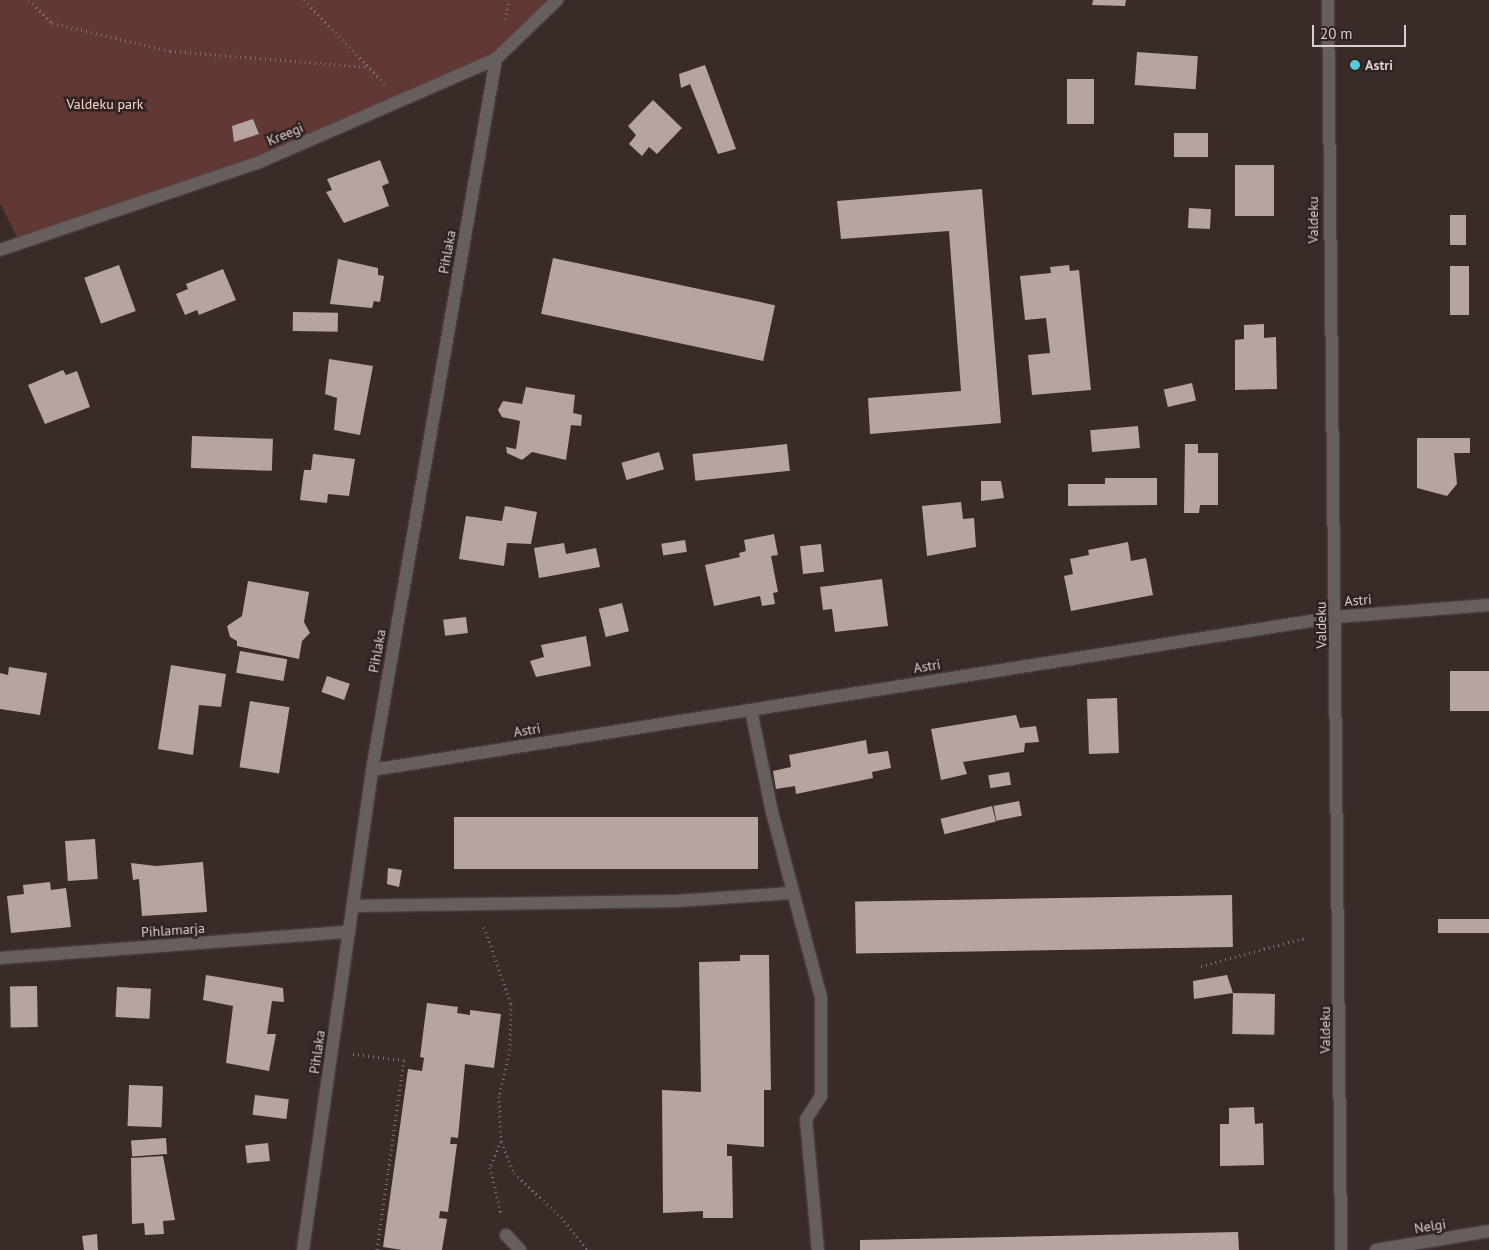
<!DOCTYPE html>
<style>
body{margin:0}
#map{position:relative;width:1489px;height:1250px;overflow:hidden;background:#3a2b29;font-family:"PT Sans",sans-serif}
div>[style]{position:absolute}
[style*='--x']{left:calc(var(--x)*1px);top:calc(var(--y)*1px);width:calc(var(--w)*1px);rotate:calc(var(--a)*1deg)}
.green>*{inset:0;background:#613833}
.building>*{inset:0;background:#b6a4a1;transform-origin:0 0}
.path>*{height:3px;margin-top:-1.5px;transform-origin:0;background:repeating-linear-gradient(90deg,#7e7270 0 1px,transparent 0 5px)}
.roads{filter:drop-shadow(0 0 1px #574947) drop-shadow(0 0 1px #574947)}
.minor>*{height:12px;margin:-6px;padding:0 6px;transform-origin:6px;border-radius:6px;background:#675f5e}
.tertiary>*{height:12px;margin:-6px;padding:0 6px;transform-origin:6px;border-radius:6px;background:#675f5e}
.dots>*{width:14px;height:14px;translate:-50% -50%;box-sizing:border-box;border:2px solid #302220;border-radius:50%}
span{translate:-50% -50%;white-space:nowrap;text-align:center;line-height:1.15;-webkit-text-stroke:5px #302220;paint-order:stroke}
.poi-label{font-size:14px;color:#d9cfcd;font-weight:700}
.left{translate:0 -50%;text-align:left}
.park-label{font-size:14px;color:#fbd8d2}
.street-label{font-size:14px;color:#d9cfcd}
.scale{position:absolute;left:1312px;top:25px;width:94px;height:22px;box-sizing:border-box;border:2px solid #d9cfcd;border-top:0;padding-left:6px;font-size:15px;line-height:18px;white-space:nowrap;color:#d9cfcd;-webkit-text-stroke:4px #302220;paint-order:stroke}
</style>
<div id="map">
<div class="green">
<div style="clip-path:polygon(0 0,557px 0,496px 59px,257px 163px,20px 243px,0 203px)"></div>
</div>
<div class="building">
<div style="clip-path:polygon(1093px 0,1126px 0,1125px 6px,1092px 5px)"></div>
<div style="left:1137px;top:52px;width:61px;height:33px;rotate:4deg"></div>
<div style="clip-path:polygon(705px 65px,736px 149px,718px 154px,690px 84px,681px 88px,679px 74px)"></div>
<div style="left:1067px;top:79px;width:27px;height:45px"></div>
<div style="clip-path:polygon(653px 100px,682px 128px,657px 154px,649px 147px,642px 156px,629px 144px,636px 135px,628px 126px)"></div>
<div style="clip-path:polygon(253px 119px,259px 134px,234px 142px,232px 126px)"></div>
<div style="left:1174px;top:133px;width:34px;height:24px"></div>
<div style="clip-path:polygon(380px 160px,389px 183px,382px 186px,389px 206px,344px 223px,326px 192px,332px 190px,327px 179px)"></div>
<div style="left:1235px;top:165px;width:39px;height:51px"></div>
<div style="clip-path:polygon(982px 189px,1001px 423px,870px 434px,868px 398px,961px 391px,949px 231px,841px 239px,837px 201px)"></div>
<div style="left:1189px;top:208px;width:22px;height:20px;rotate:3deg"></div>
<div style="left:1466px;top:215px;width:30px;height:16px;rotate:90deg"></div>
<div style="left:553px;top:258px;width:227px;height:57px;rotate:12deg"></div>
<div style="clip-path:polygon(338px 259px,378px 268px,378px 275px,384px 276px,380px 302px,374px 301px,372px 308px,330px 304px)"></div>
<div style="left:119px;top:265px;width:49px;height:37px;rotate:70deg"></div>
<div style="clip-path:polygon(1069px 265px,1070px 271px,1079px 270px,1091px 390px,1032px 395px,1028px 355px,1050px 353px,1046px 318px,1025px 320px,1020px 276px,1051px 273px,1050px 267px)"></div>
<div style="left:1450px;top:266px;width:19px;height:49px"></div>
<div style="clip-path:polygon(223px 269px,236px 300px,199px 315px,197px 310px,185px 315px,176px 294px,188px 289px,186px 284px)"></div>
<div style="left:293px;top:312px;width:45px;height:19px;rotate:1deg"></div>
<div style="clip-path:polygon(1264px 324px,1264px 338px,1276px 337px,1277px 389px,1235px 390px,1235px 340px,1244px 339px,1244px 325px)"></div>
<div style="clip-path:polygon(329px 359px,373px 366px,360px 435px,334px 430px,337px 398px,325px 394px)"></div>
<div style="clip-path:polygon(63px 370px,66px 375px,77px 371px,90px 407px,45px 424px,28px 385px)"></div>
<div style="left:1192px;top:383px;width:18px;height:29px;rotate:77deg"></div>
<div style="clip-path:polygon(526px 387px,575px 395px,573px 413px,582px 415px,581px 426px,571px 425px,566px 460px,532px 452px,522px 460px,507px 453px,506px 447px,516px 449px,520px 421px,502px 417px,498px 410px,503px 401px,522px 404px)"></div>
<div style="left:1138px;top:426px;width:22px;height:48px;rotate:85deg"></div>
<div style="left:192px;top:436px;width:81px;height:32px;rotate:2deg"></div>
<div style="clip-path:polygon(1417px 438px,1470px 438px,1470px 453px,1454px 453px,1457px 484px,1447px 496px,1417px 488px)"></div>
<div style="left:787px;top:444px;width:27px;height:95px;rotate:84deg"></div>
<div style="clip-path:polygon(1185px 444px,1198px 444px,1198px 453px,1218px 453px,1218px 505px,1200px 505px,1199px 513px,1184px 513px)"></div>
<div style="left:659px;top:452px;width:18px;height:39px;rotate:74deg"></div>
<div style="clip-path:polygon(313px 454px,355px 459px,349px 496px,328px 494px,327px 503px,300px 500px,304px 470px,311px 470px)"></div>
<div style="clip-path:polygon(1105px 478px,1157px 478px,1157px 505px,1068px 506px,1068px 484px,1105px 484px)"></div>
<div style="clip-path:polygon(981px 481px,1001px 481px,1004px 498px,981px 501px)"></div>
<div style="clip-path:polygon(961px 502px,963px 519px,974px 518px,976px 547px,927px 556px,922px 506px)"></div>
<div style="clip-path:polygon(505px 506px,537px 512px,531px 544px,507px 543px,504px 566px,459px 559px,466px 516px,502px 521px)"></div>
<div style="clip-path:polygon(774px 534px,778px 555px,771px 556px,778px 592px,773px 593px,775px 604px,762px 606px,760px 596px,714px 606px,705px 565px,740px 557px,739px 553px,746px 551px,744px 540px)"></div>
<div style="left:685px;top:540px;width:12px;height:24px;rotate:81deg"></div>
<div style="clip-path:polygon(1128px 542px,1131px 561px,1146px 558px,1153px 595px,1071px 611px,1064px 576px,1073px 574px,1070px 559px,1089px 555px,1088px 550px)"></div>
<div style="clip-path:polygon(564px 543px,566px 554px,596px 548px,600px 567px,539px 578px,534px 548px)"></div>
<div style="left:821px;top:544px;width:28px;height:21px;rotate:84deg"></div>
<div style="clip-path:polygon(882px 579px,888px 626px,835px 632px,832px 609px,823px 610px,820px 587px)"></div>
<div style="clip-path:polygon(248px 581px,309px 592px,304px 622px,310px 633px,302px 641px,299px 659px,237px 646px,237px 641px,230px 637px,227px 626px,242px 616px)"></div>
<div style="left:622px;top:603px;width:29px;height:24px;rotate:76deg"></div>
<div style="left:466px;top:617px;width:16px;height:23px;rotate:83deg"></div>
<div style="clip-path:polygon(586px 636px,591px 666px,536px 677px,530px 661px,544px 657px,541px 645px)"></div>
<div style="left:240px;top:651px;width:48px;height:22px;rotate:10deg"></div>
<div style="clip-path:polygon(171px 665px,226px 674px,221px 707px,199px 705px,193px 755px,158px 749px)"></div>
<div style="clip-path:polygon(9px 667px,47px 673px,40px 715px,0 709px,0 673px,8px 675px)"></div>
<div style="left:1489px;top:671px;width:40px;height:39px;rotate:90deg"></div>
<div style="left:327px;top:676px;width:24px;height:17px;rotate:19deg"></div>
<div style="left:1117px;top:698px;width:55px;height:30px;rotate:88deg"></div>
<div style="left:250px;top:701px;width:40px;height:67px;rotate:9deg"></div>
<div style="clip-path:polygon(1016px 715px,1020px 728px,1036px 726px,1039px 742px,1025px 743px,1024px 752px,963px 762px,967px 774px,941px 780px,931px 729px)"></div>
<div style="clip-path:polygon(866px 740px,868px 754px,888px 751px,891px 768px,872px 772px,873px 778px,796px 794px,795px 786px,776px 789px,773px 771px,791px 767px,789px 755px)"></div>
<div style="left:1009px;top:772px;width:13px;height:21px;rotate:81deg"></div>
<div style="left:1019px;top:801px;width:15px;height:26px;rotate:79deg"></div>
<div style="left:992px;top:806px;width:16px;height:53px;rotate:76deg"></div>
<div style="left:758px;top:817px;width:52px;height:304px;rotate:90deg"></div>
<div style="left:95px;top:839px;width:40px;height:30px;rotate:86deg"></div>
<div style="clip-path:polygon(203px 862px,207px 912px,142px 916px,139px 879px,133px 880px,131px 863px,156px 866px)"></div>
<div style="clip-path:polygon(388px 868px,402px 870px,399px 887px,387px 884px)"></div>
<div style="clip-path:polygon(50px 882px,51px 890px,66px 888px,71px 927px,11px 933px,7px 896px,24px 894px,23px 885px)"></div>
<div style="left:1232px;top:895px;width:52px;height:377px;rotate:89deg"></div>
<div style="left:1489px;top:919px;width:14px;height:51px;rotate:90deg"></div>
<div style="clip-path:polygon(740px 955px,769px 955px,771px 1090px,764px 1090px,764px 1147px,727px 1144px,727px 1156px,732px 1156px,733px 1218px,703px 1218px,703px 1211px,663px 1213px,662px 1090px,701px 1092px,699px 962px,740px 961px)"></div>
<div style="clip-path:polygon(206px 975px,283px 988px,284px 1002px,272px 1001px,267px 1034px,276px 1034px,269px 1071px,226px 1063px,233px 1006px,203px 1000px)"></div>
<div style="clip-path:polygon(1227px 975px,1233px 993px,1194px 999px,1193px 981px)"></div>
<div style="left:37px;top:986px;width:41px;height:27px;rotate:89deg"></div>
<div style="left:117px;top:987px;width:34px;height:30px;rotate:3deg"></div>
<div style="left:1233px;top:993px;width:42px;height:41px;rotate:1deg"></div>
<div style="clip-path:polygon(427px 1003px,458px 1007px,457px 1013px,470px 1015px,470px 1010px,501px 1014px,494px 1068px,465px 1064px,458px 1138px,451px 1137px,450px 1144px,457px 1144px,448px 1212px,440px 1211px,439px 1218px,447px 1219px,442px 1250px,402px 1250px,383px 1247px,408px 1069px,422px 1071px,424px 1058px,420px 1057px)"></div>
<div style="left:129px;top:1085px;width:34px;height:41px;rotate:2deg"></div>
<div style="left:255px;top:1095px;width:34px;height:20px;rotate:7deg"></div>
<div style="clip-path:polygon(1254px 1107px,1255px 1124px,1263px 1123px,1264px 1165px,1220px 1166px,1220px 1124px,1229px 1124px,1229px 1108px)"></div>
<div style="left:166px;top:1138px;width:16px;height:35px;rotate:86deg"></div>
<div style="left:268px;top:1143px;width:18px;height:23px;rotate:84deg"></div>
<div style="clip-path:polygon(163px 1156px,175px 1220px,163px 1221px,164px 1234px,145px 1235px,144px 1223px,132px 1224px,131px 1158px)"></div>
<div style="clip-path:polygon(1238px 1232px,1239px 1250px,860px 1250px,860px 1240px)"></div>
<div style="clip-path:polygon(97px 1234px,98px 1250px,84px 1250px,82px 1236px)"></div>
</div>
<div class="path">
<div style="--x:29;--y:0;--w:33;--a:45"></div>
<div style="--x:52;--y:23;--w:121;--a:13.3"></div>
<div style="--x:170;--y:51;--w:198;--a:4.6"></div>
<div style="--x:304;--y:0;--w:117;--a:46"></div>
<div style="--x:505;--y:19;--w:19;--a:-78"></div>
<div style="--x:484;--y:927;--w:82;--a:70.7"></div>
<div style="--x:511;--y:1004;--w:45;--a:91.3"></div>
<div style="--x:510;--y:1049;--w:48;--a:103.2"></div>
<div style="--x:499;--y:1096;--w:46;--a:87.5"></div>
<div style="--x:501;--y:1142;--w:34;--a:67"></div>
<div style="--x:514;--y:1173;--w:64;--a:43.1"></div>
<div style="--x:561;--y:1217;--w:42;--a:51.8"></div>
<div style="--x:1201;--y:966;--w:107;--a:-15.2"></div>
<div style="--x:353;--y:1054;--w:51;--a:6.7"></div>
<div style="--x:404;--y:1060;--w:192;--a:98.1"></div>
<div style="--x:501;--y:1141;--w:28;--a:113"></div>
<div style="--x:490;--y:1167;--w:48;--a:76.8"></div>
</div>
<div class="roads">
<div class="minor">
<div style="--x:0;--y:250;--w:271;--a:-18.7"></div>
<div style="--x:257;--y:163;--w:261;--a:-23.5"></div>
<div style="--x:496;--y:59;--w:85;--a:-44"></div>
<div style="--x:751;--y:710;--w:104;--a:78.4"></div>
<div style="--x:772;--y:812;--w:191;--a:75.2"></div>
<div style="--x:821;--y:997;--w:99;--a:90"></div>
<div style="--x:821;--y:1096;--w:27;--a:123"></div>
<div style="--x:806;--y:1119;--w:132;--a:84.8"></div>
<div style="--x:372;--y:770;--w:976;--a:-9.02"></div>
<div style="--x:1336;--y:617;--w:153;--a:-4.5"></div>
<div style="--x:353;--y:906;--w:324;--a:-0.9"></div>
<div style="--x:677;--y:901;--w:115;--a:-4"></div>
<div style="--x:0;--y:958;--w:350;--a:-4.3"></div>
<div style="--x:506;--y:1235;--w:21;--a:47"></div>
<div style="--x:303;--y:1250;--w:485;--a:-81.8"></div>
<div style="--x:372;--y:770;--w:722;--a:-80.11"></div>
<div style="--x:1376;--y:1250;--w:115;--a:-9.5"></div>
</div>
<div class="tertiary">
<div style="--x:1328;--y:0;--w:1250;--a:89.4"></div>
</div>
</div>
<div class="dots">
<div style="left:1355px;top:65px;background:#53cbdb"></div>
</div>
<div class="poi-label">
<span class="left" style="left:1365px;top:65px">Astri</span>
</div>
<div class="park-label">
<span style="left:105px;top:104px">Valdeku park</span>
</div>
<div class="street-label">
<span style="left:285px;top:134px;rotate:-23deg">Kreegi</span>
<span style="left:1313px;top:220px;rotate:-90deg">Valdeku</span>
<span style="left:447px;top:252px;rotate:-80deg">Pihlaka</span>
<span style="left:1358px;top:600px;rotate:-4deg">Astri</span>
<span style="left:1321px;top:625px;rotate:-91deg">Valdeku</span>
<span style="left:377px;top:651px;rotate:-80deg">Pihlaka</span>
<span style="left:927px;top:666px;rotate:-9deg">Astri</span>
<span style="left:527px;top:730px;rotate:-9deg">Astri</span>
<span style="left:173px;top:930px;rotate:-4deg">Pihlamarja</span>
<span style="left:1325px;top:1030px;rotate:-90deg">Valdeku</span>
<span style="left:317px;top:1052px;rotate:-82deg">Pihlaka</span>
<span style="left:1430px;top:1226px;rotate:-9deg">Nelgi</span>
</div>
<div class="scale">20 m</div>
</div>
